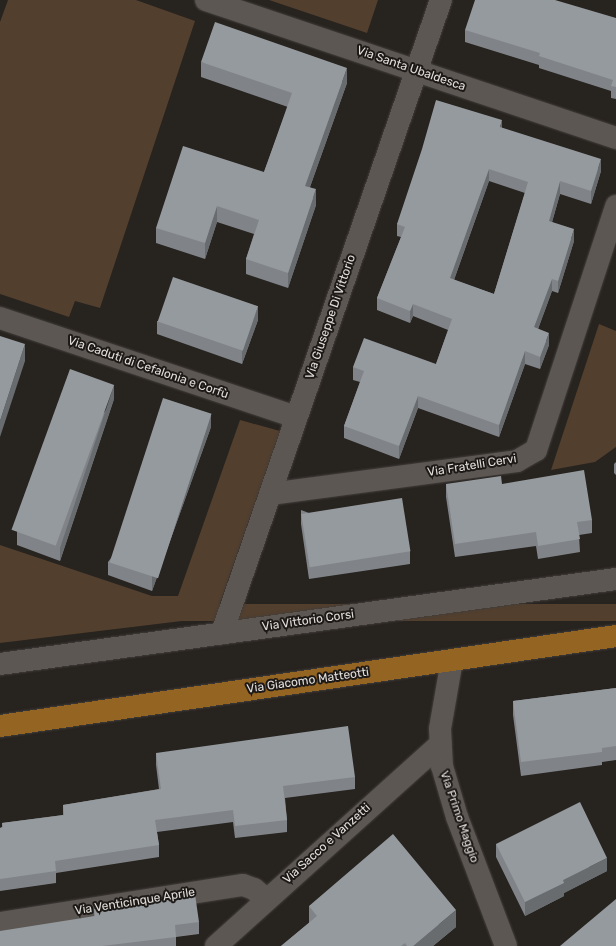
<!DOCTYPE html>
<meta charset="utf-8">
<style>
body{margin:0}
#map{position:relative;width:616px;height:946px;overflow:hidden;background:#27231f;font-family:Rubik,sans-serif}
div>[style]{position:absolute}
[style*='--x']{left:calc(var(--x)*1px);top:calc(var(--y)*1px);width:calc(var(--w)*1px);rotate:calc(var(--a)*1deg)}
.green>*{inset:0;background:#523f2e;transform-origin:0 0}
.roads{filter:drop-shadow(0 0 1px #423e3b) drop-shadow(0 0 1px #423e3b)}
.minor>*{height:22px;margin:-11px;padding:0 11px;transform-origin:11px;border-radius:11px;background:#5c5753}
.major>*{height:22px;margin:-11px;padding:0 11px;transform-origin:11px;border-radius:11px;background:#946422}
.wall>*{inset:0;background:#808489}
.shaded-wall>*{inset:0;background:#686c6f}
.building>*{inset:0;background:#959a9f;transform-origin:0 0}
span{translate:-50% -50%;white-space:nowrap;text-align:center;line-height:1.15;-webkit-text-stroke:4px #1d1916;paint-order:stroke}
.street-label{font-size:12px;color:#e1dedb}
</style>
<div id="map">
<div class="green">
<div style="clip-path:polygon(8px 0,136px 0,195px 21px,100px 308px,75px 301px,69px 317px,0 294px,0 22px)"></div>
<div style="clip-path:polygon(269px 0,378px 0,367px 33px)"></div>
<div style="clip-path:polygon(599px 324px,616px 331px,616px 447px,595px 462px,551px 470px)"></div>
<div style="clip-path:polygon(240px 420px,280px 431px,215px 617px,0 643px,0 545px,152px 596px,178px 596px)"></div>
<div style="left:616px;top:604px;width:17px;height:622px;rotate:90deg"></div>
</div>
<div class="roads">
<div class="minor">
<div style="--x:206;--y:0;--w:433;--a:18.6"></div>
<div style="--x:0;--y:318;--w:312;--a:18.5"></div>
<div style="--x:270;--y:494;--w:249;--a:-7.6"></div>
<div style="--x:517;--y:461;--w:22;--a:-30"></div>
<div style="--x:536;--y:450;--w:257;--a:-71.8"></div>
<div style="--x:222;--y:633;--w:670;--a:-70.92"></div>
<div style="--x:452;--y:660;--w:70;--a:99.9"></div>
<div style="--x:440;--y:729;--w:37;--a:87"></div>
<div style="--x:442;--y:766;--w:53;--a:73.6"></div>
<div style="--x:457;--y:817;--w:138;--a:69.2"></div>
<div style="--x:0;--y:664;--w:622;--a:-7.86"></div>
<div style="--x:0;--y:923;--w:246;--a:-8.9"></div>
<div style="--x:243;--y:885;--w:12;--a:20"></div>
<div style="--x:254;--y:889;--w:16;--a:40"></div>
<div style="--x:216;--y:946;--w:302;--a:-42"></div>
</div>
<div class="major">
<div style="--x:0;--y:726;--w:623;--a:-8.31"></div>
</div>
</div>
<div class="wall">
<div style="clip-path:polygon(616px 18px,616px 99px,611px 98px,611px 91px,539px 68px,539px 65px,465px 42px,465px 30px)"></div>
<div style="clip-path:polygon(201px 62px,347px 83px,310px 187px,316px 205px,288px 288px,246px 274px,246px 259px,254px 234px,217px 222px,205px 259px,156px 243px,156px 228px,264px 172px,288px 107px,201px 77px)"></div>
<div style="clip-path:polygon(evenodd,502px 128px,601px 171px,591px 204px,560px 194px,552px 222px,574px 241px,558px 293px,552px 291px,538px 329px,549px 345px,540px 369px,525px 364px,499px 437px,418px 408px,399px 459px,344px 438px,344px 426px,360px 382px,353px 380px,353px 367px,436px 364px,448px 330px,413px 316px,410px 323px,377px 310px,377px 298px,401px 237px,397px 236px,397px 224px,502px 128px,489px 181px,525px 193px,494px 294px,454px 280px,489px 181px)"></div>
<div style="clip-path:polygon(258px 320px,242px 364px,157px 334px,157px 321px)"></div>
<div style="clip-path:polygon(114px 399px,60px 561px,17px 545px,17px 532px)"></div>
<div style="clip-path:polygon(211px 427px,152px 591px,108px 575px,108px 562px)"></div>
<div style="clip-path:polygon(616px 462px,616px 475px,614px 473px,614px 464px)"></div>
<div style="clip-path:polygon(446px 484px,502px 484px,592px 520px,592px 533px,579px 535px,580px 552px,538px 559px,536px 546px,455px 557px,446px 497px)"></div>
<div style="clip-path:polygon(301px 510px,410px 551px,410px 564px,309px 579px,301px 524px)"></div>
<div style="clip-path:polygon(616px 688px,616px 760px,602px 762px,602px 765px,521px 776px,513px 715px,513px 701px)"></div>
<div style="clip-path:polygon(156px 753px,355px 777px,355px 789px,285px 798px,287px 820px,287px 832px,235px 838px,233px 822px,157px 832px,159px 845px,159px 857px,56px 873px,56px 883px,0 891px,0 828px,2px 827px,2px 823px,63px 815px,63px 805px,159px 789px,156px 765px)"></div>
<div style="clip-path:polygon(496px 844px,607px 871px,564px 893px,564px 896px,525px 916px,496px 857px)"></div>
<div style="clip-path:polygon(309px 906px,456px 927px,433px 946px,281px 946px,309px 923px)"></div>
<div style="clip-path:polygon(94px 909px,199px 922px,199px 934px,176px 937px,176px 946px,0 946px,94px 916px)"></div>
</div>
<div class="shaded-wall">
<div style="clip-path:polygon(347px 68px,347px 83px,305px 201px,305px 186px)"></div>
<div style="clip-path:polygon(502px 120px,502px 132px,500px 127px)"></div>
<div style="clip-path:polygon(601px 159px,601px 171px,591px 204px,591px 191px)"></div>
<div style="clip-path:polygon(489px 169px,489px 181px,450px 291px,450px 278px)"></div>
<div style="clip-path:polygon(560px 181px,560px 194px,549px 233px,549px 221px)"></div>
<div style="clip-path:polygon(316px 189px,316px 205px,288px 288px,288px 273px)"></div>
<div style="clip-path:polygon(217px 206px,217px 222px,205px 259px,205px 243px)"></div>
<div style="clip-path:polygon(574px 229px,574px 241px,558px 293px,558px 281px)"></div>
<div style="clip-path:polygon(552px 279px,552px 291px,534px 340px,534px 327px)"></div>
<div style="clip-path:polygon(413px 304px,413px 316px,410px 323px,410px 311px)"></div>
<div style="clip-path:polygon(258px 306px,258px 320px,242px 364px,242px 350px)"></div>
<div style="clip-path:polygon(549px 333px,549px 345px,540px 369px,540px 357px)"></div>
<div style="clip-path:polygon(25px 344px,25px 361px,0 437px,0 421px)"></div>
<div style="clip-path:polygon(525px 351px,525px 364px,499px 437px,499px 425px)"></div>
<div style="clip-path:polygon(114px 385px,114px 399px,60px 561px,60px 548px)"></div>
<div style="clip-path:polygon(418px 396px,418px 408px,399px 459px,399px 446px)"></div>
<div style="clip-path:polygon(211px 414px,211px 427px,152px 591px,152px 577px)"></div>
<div style="clip-path:polygon(607px 858px,607px 871px,564px 893px,564px 896px,525px 916px,525px 902px,563px 880px)"></div>
<div style="clip-path:polygon(456px 910px,456px 927px,433px 946px,413px 946px)"></div>
</div>
<div class="building">
<div style="clip-path:polygon(475px 0,555px 0,616px 18px,616px 87px,611px 86px,613px 80px,539px 56px,540px 53px,465px 30px)"></div>
<div style="clip-path:polygon(215px 22px,347px 68px,305px 186px,316px 189px,288px 273px,246px 259px,259px 220px,217px 206px,205px 243px,156px 228px,183px 146px,264px 172px,292px 93px,201px 62px)"></div>
<div style="clip-path:polygon(evenodd,436px 100px,502px 120px,500px 127px,601px 159px,591px 191px,560px 181px,549px 221px,574px 229px,558px 281px,552px 279px,534px 327px,549px 333px,540px 357px,525px 351px,499px 425px,418px 396px,399px 446px,344px 426px,364px 371px,353px 367px,364px 338px,436px 364px,452px 319px,413px 304px,410px 311px,377px 298px,405px 227px,397px 224px,422px 149px,436px 100px,489px 169px,528px 182px,494px 294px,450px 278px,489px 169px)"></div>
<div style="left:173px;top:277px;width:90px;height:47px;rotate:19deg"></div>
<div style="clip-path:polygon(0 336px,25px 344px,0 421px)"></div>
<div style="left:70px;top:369px;width:47px;height:171px;rotate:20deg"></div>
<div style="left:163px;top:398px;width:51px;height:173px;rotate:18deg"></div>
<div style="clip-path:polygon(584px 470px,592px 520px,577px 522px,580px 539px,538px 546px,536px 532px,455px 544px,446px 484px,501px 476px,502px 484px)"></div>
<div style="left:402px;top:498px;width:54px;height:102px;rotate:81deg"></div>
<div style="clip-path:polygon(616px 688px,616px 746px,602px 748px,602px 752px,521px 762px,513px 701px)"></div>
<div style="clip-path:polygon(348px 726px,355px 777px,283px 786px,287px 820px,235px 826px,233px 810px,155px 820px,159px 845px,55px 861px,56px 871px,0 879px,0 828px,3px 827px,2px 823px,64px 815px,63px 805px,161px 789px,156px 753px)"></div>
<div style="clip-path:polygon(580px 802px,607px 858px,563px 880px,564px 883px,525px 902px,496px 844px)"></div>
<div style="clip-path:polygon(393px 834px,456px 910px,413px 946px,407px 946px,405px 943px,401px 946px,281px 946px,317px 916px,309px 906px)"></div>
<div style="clip-path:polygon(195px 894px,199px 922px,175px 925px,176px 937px,102px 946px,0 946px,0 931px,95px 916px,94px 909px)"></div>
<div style="clip-path:polygon(616px 899px,616px 946px,560px 946px)"></div>
</div>
<div class="street-label">
<span style="left:411px;top:69px;rotate:19deg">Via Santa Ubaldesca</span>
<span style="left:331px;top:317px;rotate:-71deg">Via Giuseppe Di Vittorio</span>
<span style="left:148px;top:368px;rotate:19deg">Via Caduti di Cefalonia e Corfù</span>
<span style="left:472px;top:466px;rotate:-9deg">Via Fratelli Cervi</span>
<span style="left:308px;top:621px;rotate:-8deg">Via Vittorio Corsi</span>
<span style="left:308px;top:681px;rotate:-8deg">Via Giacomo Matteotti</span>
<span style="left:459px;top:817px;rotate:71deg">Via Primo Maggio</span>
<span style="left:327px;top:844px;rotate:-42deg">Via Sacco e Vanzetti</span>
<span style="left:135px;top:902px;rotate:-9deg">Via Venticinque Aprile</span>
</div>
</div>
